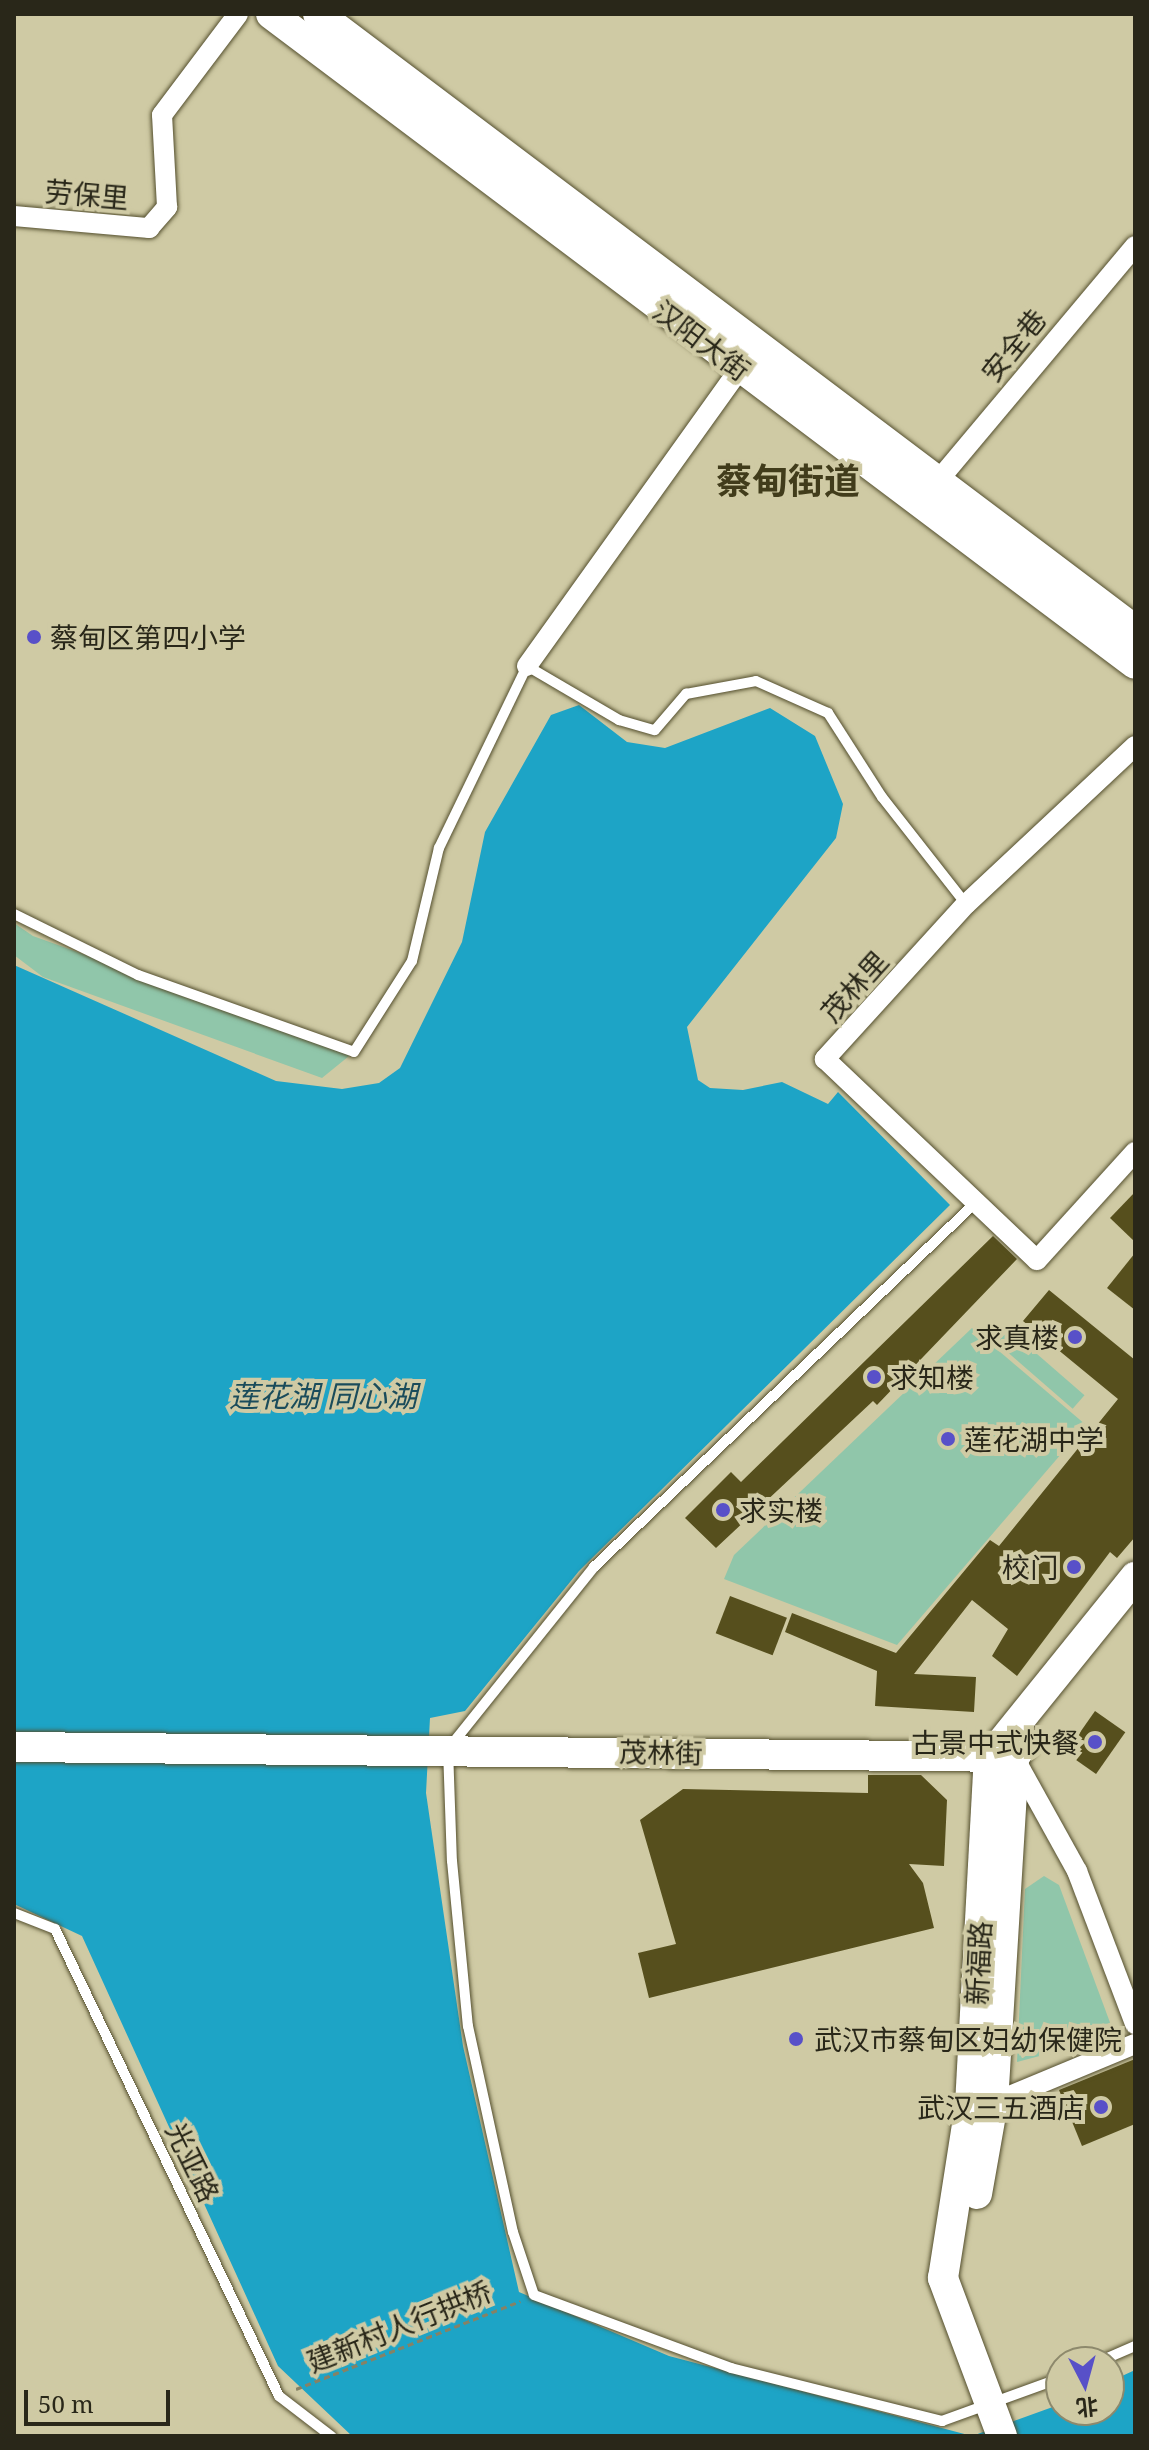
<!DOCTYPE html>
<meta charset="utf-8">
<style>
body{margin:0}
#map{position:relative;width:1149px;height:2450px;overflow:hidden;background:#cfcaa4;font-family:"Noto Serif","Noto Sans SC",serif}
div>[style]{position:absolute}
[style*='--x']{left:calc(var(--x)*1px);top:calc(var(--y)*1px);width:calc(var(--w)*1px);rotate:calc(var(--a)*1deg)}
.green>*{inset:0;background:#90c6aa;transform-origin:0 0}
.water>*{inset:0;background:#1da4c6}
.building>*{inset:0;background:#564f1d;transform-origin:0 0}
.path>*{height:3px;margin-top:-1.5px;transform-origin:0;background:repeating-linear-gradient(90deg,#858266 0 6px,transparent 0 10px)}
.roads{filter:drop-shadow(0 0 2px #544f2e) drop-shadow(0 0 2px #544f2e)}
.lane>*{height:10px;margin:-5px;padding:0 5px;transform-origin:5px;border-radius:5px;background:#fff}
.street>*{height:20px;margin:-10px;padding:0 10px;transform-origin:10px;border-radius:10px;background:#fff}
.secondary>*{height:30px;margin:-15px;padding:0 15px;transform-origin:15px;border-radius:15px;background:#fff}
.dots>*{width:22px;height:22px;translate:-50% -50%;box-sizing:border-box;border:4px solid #cfcaa4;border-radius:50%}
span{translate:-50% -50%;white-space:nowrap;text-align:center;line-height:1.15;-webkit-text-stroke:8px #cfcaa4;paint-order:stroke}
.street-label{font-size:28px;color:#292719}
.poi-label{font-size:28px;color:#292719}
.left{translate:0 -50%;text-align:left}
.right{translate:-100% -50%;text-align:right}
.water-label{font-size:30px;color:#1a4c5b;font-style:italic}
.district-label{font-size:36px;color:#413c1b;font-weight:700}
.frame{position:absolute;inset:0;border:16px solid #292719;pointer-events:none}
.north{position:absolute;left:1045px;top:2346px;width:80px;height:80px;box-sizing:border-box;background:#cfcaa4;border:2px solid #8d896c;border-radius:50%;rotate:174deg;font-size:22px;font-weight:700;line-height:32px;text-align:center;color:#292719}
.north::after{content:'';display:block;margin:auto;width:28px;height:36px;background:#5850c8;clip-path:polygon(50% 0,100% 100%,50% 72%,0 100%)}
.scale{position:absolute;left:24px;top:2390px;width:146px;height:36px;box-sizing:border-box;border:4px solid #292719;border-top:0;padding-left:10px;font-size:24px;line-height:28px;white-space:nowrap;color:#292719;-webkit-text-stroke:6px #cfcaa4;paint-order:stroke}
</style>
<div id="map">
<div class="green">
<div style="clip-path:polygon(14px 923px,33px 936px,354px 1052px,322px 1078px,43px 977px,14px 955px)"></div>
<div style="left:1006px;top:1327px;width:104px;height:18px;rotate:41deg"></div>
<div style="clip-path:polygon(972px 1328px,1086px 1425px,897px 1645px,724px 1579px,734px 1555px)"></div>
<div style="clip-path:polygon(1044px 1876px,1059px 1885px,1115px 2036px,1017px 2062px,1025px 1889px)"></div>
</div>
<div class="water">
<div style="clip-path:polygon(579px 705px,627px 742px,665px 748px,770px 708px,815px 736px,843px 804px,836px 838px,687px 1027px,698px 1080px,710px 1088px,743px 1090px,782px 1082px,828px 1104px,838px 1092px,950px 1205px,579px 1571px,465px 1711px,430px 1718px,426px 1793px,463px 2046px,519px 2292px,669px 2356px,972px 2436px,1061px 2404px,1109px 2410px,1109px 2382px,1135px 2370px,1135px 2436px,352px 2436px,278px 2366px,82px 1936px,14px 1904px,14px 965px,276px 1081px,342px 1089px,379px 1083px,400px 1068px,462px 942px,485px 832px,551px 715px)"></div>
</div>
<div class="building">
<div style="clip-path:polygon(1135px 1192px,1135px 1242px,1110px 1218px)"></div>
<div style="clip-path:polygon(993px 1236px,1017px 1259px,877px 1405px,873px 1401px,716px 1548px,685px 1518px,731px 1472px,741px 1482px)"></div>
<div style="clip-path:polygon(1135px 1253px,1135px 1310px,1107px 1288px)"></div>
<div style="clip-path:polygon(1049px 1290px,1135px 1360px,1135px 1537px,1117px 1558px,1110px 1552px,1017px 1676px,992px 1656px,1008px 1629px,972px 1600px,914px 1674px,976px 1677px,974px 1712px,875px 1706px,877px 1671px,785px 1632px,792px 1613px,896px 1653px,990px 1540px,999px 1546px,1118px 1399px,1023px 1321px)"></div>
<div style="left:730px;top:1596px;width:61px;height:40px;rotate:21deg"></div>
<div style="left:1095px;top:1711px;width:37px;height:51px;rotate:35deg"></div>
<div style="clip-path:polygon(868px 1775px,921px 1775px,947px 1800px,944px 1866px,909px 1864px,923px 1883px,934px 1928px,649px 1998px,638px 1953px,676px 1944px,640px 1820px,683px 1789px,868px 1793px)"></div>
<div style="clip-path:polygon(1135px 2059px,1135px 2124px,1082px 2146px,1059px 2090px)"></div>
</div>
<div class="path">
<div style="--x:296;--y:2389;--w:241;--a:-21.4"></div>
</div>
<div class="roads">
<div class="lane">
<div style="--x:14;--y:914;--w:138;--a:26.2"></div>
<div style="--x:138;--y:975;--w:229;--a:19.6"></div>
<div style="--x:354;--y:1052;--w:108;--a:-57.5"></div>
<div style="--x:412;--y:961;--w:116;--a:-76.6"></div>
<div style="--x:439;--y:848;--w:202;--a:-64.2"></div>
<div style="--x:527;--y:666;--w:107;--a:30.4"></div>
<div style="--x:619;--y:720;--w:37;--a:16"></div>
<div style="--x:655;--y:730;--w:48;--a:-49.3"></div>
<div style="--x:686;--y:694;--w:71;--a:-10.5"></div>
<div style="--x:756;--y:681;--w:79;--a:24"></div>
<div style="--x:828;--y:713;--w:100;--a:57.3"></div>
<div style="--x:882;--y:797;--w:136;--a:51.9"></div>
<div style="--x:972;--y:1206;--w:523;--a:136.32"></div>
<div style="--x:594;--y:1567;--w:233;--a:128.7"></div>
<div style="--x:448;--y:1749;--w:112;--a:88"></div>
<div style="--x:452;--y:1861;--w:166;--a:84.5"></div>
<div style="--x:468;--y:2026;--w:211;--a:77.7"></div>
<div style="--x:513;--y:2232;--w:66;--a:71.6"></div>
<div style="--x:534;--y:2295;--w:210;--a:20.3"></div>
<div style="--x:731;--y:2368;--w:218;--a:14.1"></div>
<div style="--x:942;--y:2421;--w:127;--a:-19.9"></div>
<div style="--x:14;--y:1913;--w:44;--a:21.3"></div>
<div style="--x:55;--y:1929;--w:518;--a:64.37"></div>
<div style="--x:279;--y:2396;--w:66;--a:37.6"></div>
<div style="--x:1098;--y:2362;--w:40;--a:-23.4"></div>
</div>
<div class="street">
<div style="--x:14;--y:216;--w:136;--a:5.1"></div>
<div style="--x:149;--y:228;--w:28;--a:-49"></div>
<div style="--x:167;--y:207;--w:92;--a:-93.1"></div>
<div style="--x:162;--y:115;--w:126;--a:-53"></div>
<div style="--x:937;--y:482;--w:308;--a:-50"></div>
<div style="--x:527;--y:666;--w:366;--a:-54.4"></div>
<div style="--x:1135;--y:746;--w:231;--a:136.9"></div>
<div style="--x:966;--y:904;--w:210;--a:132.3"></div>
<div style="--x:825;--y:1059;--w:292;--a:43.5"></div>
<div style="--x:1037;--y:1260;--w:146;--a:-47.8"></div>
<div style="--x:1016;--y:1761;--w:126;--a:61"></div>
<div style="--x:1077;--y:1871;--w:164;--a:69.2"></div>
<div style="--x:993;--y:2103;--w:154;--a:-22.6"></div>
</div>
<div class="secondary">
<div style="--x:271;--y:14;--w:1081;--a:36.95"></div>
<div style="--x:318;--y:14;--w:1023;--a:37.02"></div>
<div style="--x:14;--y:1747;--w:1000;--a:0.57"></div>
<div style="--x:977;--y:2194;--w:92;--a:-80"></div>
<div style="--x:993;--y:2103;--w:347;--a:-86.5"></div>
<div style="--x:1014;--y:1757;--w:16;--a:-52"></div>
<div style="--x:1002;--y:2436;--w:169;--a:-110.5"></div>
<div style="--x:943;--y:2278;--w:175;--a:-81.1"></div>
<div style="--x:970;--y:2105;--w:348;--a:-86.9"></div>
<div style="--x:989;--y:1758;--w:233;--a:-51.1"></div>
</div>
</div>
<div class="dots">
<div style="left:34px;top:637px;background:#5850c8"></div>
<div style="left:1075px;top:1337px;background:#5850c8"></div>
<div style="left:874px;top:1377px;background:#5850c8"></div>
<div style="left:948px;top:1439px;background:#5850c8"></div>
<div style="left:723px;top:1510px;background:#5850c8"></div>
<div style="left:1074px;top:1567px;background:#5850c8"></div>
<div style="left:1095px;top:1742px;background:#5850c8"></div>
<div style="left:796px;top:2039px;background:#5850c8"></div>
<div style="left:1101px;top:2107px;background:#5850c8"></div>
</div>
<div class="street-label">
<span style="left:87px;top:194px;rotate:5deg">劳保里</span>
<span style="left:702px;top:340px;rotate:37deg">汉阳大街</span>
<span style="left:1013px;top:345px;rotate:-51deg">安全巷</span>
<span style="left:854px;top:986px;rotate:-48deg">茂林里</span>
<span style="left:661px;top:1752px;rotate:1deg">茂林街</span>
<span style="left:978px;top:1963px;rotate:-87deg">新福路</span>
<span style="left:193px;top:2162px;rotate:64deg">光亚路</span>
<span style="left:399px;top:2326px;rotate:-22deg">建新村人行拱桥</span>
</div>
<div class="poi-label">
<span class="left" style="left:50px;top:637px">蔡甸区第四小学</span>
<span class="right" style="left:1059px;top:1337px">求真楼</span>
<span class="left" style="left:890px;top:1377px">求知楼</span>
<span class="left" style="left:964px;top:1439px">莲花湖中学</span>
<span class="left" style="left:739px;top:1510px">求实楼</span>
<span class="right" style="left:1058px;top:1567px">校门</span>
<span class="right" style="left:1079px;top:1742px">古景中式快餐</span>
<span class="left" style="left:814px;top:2039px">武汉市蔡甸区妇幼保健院</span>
<span class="right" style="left:1085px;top:2107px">武汉三五酒店</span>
</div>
<div class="water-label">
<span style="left:323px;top:1396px">莲花湖 同心湖</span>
</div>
<div class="district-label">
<span style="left:788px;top:481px">蔡甸街道</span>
</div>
<div class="frame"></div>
<div class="north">北</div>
<div class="scale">50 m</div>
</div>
